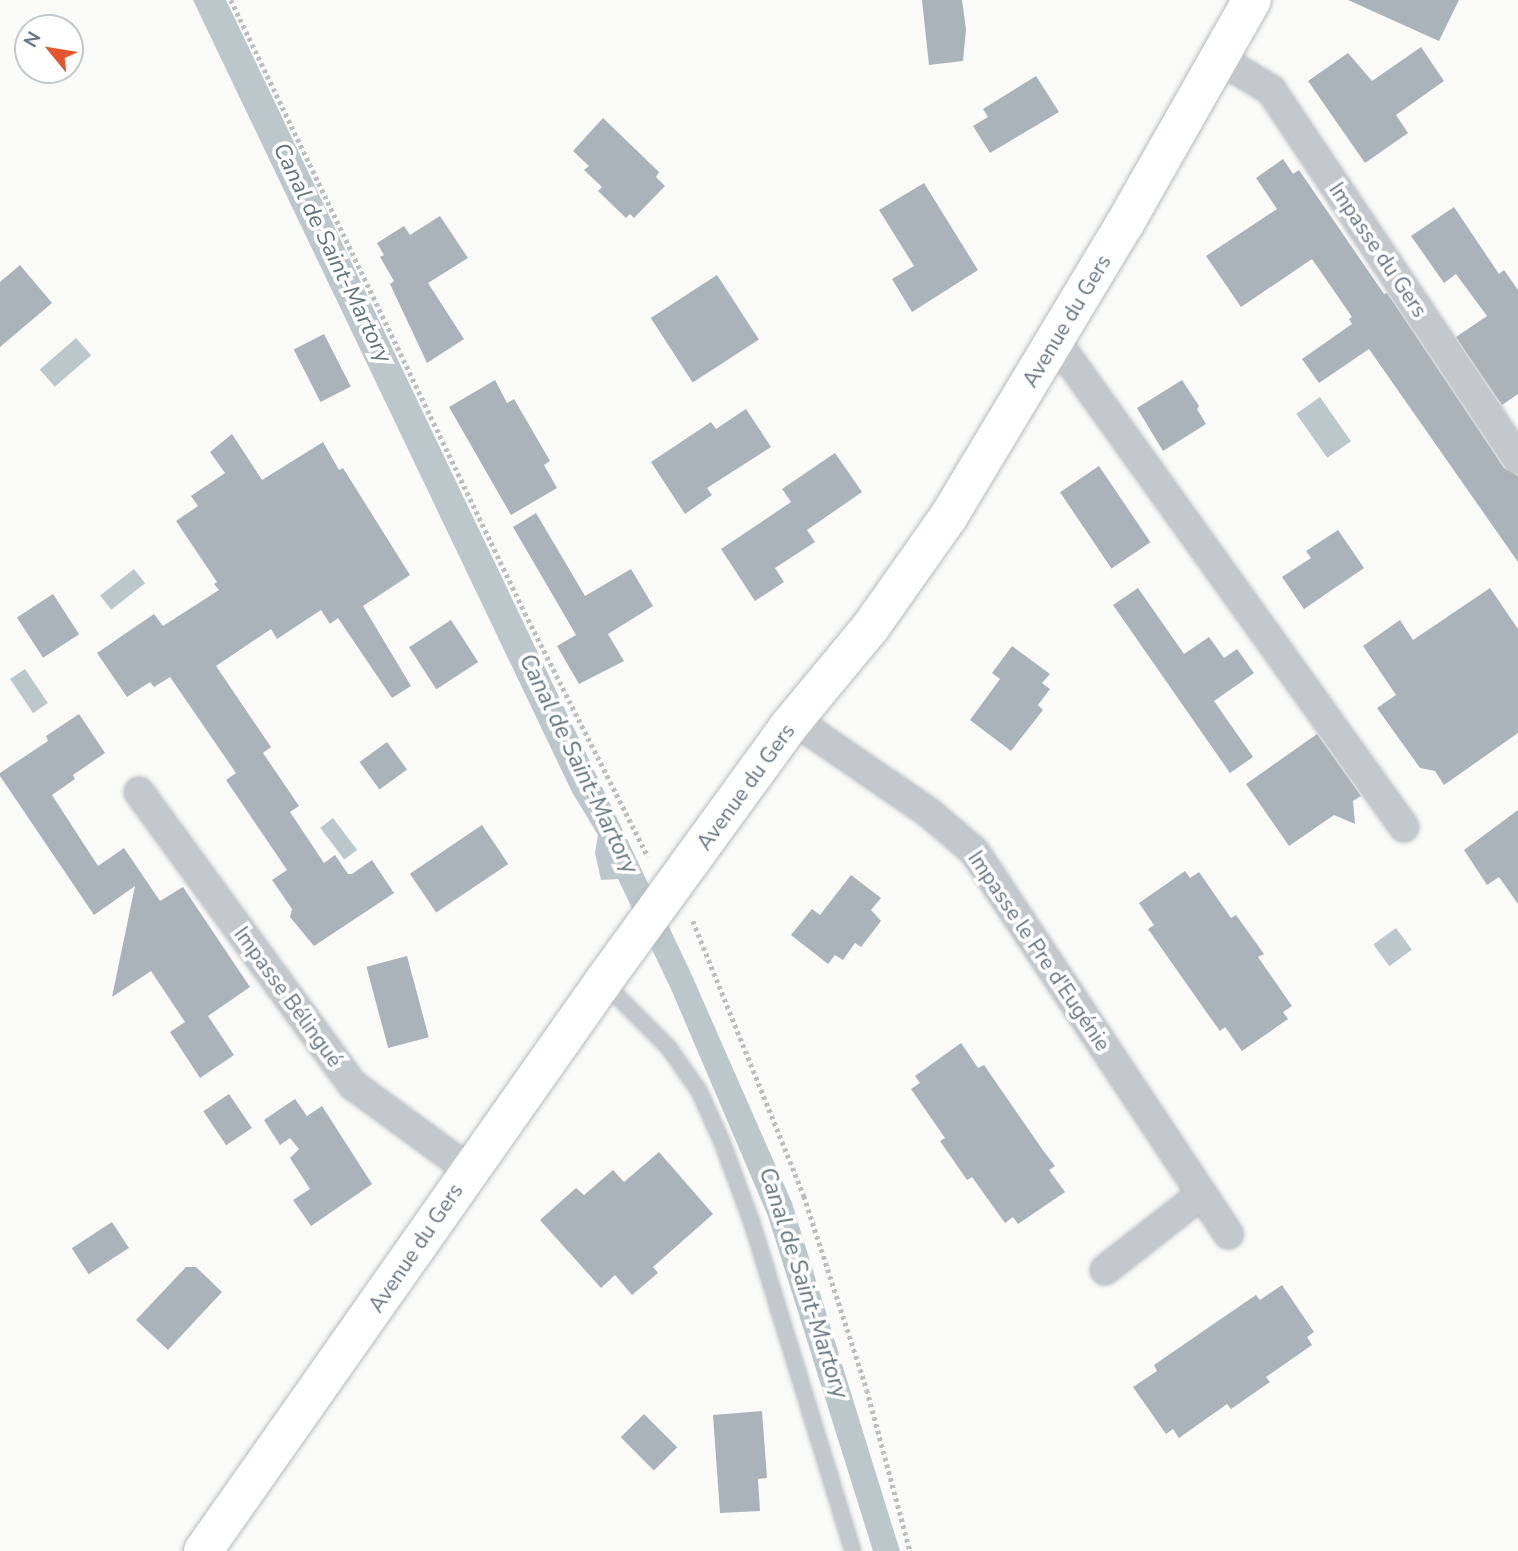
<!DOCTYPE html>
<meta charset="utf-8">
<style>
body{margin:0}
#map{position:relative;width:1518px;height:1551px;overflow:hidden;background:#fafaf8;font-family:"Nunito Sans",sans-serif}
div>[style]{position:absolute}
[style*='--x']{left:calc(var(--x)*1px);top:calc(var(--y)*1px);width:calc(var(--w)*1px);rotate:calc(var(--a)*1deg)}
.water>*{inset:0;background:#bbc7cb;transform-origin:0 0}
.building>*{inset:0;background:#aab3b9;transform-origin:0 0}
.path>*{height:4.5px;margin-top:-2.25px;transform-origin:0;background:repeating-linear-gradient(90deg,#bbbfc2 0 3.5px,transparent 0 7px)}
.roads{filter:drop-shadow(0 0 2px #b3babf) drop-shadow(0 0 2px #b3babf)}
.service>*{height:14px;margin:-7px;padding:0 7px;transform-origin:7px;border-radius:7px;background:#c3c8cc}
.minor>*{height:28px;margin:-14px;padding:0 14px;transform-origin:14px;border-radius:14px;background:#c3c8cc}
.secondary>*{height:38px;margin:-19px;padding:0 19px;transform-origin:19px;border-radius:19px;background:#fff}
span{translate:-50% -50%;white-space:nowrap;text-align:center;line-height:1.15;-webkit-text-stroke:7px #fff;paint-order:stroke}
.street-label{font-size:21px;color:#657683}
.water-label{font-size:23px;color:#60757c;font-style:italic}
.north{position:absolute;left:14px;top:14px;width:70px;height:70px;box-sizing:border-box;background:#fff;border:2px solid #c1c8cd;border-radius:50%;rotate:300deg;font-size:19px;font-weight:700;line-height:28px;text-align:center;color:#657683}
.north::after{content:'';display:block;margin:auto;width:24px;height:32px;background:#e4572e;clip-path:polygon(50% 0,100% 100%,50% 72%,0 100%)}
</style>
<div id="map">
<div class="water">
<div style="clip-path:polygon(193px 0,226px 0,690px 971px,792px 1203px,900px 1551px,873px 1551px,768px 1216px,671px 989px,618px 879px,601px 880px,595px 853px,598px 835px,572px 792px)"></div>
<div style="left:76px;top:338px;width:23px;height:48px;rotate:49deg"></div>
<div style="left:1320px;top:397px;width:54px;height:29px;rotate:55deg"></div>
<div style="left:134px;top:569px;width:18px;height:43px;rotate:52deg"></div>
<div style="left:25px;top:669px;width:41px;height:18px;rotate:56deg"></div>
<div style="left:333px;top:818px;width:40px;height:16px;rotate:53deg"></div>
<div style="left:1396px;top:928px;width:27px;height:28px;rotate:54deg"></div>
</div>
<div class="building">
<div style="clip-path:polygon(922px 0,962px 0,966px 29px,963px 61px,929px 65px)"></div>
<div style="clip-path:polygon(1348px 0,1459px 0,1439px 41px)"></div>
<div style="clip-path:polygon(1421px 47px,1444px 81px,1396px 115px,1408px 133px,1365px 163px,1308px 81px,1348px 53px,1372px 81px)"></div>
<div style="clip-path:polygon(1036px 76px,1059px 112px,990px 153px,973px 126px,988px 117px,983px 109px)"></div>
<div style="clip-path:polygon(603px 118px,659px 172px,656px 177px,665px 186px,634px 218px,630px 214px,626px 218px,598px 191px,602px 187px,584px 170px,589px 166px,573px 151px)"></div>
<div style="clip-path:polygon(1283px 159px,1293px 174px,1299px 170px,1384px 294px,1387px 293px,1504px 468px,1518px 476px,1518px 562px,1369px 349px,1319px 383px,1302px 359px,1352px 324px,1349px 319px,1352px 317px,1312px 259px,1241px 307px,1206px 256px,1277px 209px,1256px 178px)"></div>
<div style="clip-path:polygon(924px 183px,978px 270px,912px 312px,892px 279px,914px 266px,879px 210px)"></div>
<div style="clip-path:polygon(1454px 207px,1499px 274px,1504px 270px,1518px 290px,1518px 394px,1502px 405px,1456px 337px,1487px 316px,1456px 274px,1444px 283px,1411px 236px)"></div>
<div style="clip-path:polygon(440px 216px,468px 258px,428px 283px,464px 339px,427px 363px,390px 284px,394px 281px,380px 257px,384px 255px,377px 243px,404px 226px,410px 235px)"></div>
<div style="clip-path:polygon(20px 265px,52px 303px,0 347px,0 282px)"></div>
<div style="left:717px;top:275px;width:77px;height:79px;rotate:57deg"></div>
<div style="left:324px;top:334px;width:59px;height:34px;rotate:63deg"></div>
<div style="clip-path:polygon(495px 380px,507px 403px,514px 399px,550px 461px,544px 465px,557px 488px,511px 515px,449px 407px)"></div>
<div style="clip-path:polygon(1182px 380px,1199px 406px,1197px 409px,1206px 424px,1163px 451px,1137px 408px)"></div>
<div style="clip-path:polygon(746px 409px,771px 447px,707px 488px,712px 495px,685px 514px,651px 462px,711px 422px,716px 429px)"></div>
<div style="clip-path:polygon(232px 434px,262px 480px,323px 442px,339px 470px,343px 468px,410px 575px,363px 606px,411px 686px,392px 698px,338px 618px,330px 624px,321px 610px,277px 639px,271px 629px,216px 666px,271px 747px,263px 753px,299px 806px,290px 812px,324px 863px,335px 855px,348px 874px,352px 874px,372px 860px,394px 893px,314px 946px,290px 917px,292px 909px,272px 880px,287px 870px,226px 780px,236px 773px,170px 677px,154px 687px,150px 682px,127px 697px,97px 653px,154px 614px,163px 626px,219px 590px,214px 584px,217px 582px,176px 521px,198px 506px,191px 496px,225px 473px,210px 452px)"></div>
<div style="clip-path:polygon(835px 453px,862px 492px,807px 530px,815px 542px,775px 568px,784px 582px,755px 601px,721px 549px,791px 502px,782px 489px)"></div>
<div style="left:1099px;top:466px;width:92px;height:47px;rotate:56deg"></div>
<div style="clip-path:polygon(536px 513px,585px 596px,631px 569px,653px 606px,608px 634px,624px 661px,579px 684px,557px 646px,576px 635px,513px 527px)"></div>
<div style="clip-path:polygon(1338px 530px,1364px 568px,1304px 609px,1282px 577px,1311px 558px,1306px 551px)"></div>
<div style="clip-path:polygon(1138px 588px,1184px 654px,1209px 637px,1224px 658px,1237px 649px,1254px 673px,1214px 701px,1253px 757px,1230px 773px,1113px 605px)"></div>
<div style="clip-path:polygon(1490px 588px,1518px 629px,1518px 733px,1444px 785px,1435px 771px,1420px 768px,1377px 708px,1396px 695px,1363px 646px,1400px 620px,1413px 640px)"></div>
<div style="left:53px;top:594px;width:48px;height:43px;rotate:57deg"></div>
<div style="left:451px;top:620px;width:50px;height:50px;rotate:57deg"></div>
<div style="clip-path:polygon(1012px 646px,1050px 674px,1042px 683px,1050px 689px,1038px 705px,1043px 710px,1011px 751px,970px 720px,1000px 679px,992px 673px)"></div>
<div style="clip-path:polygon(79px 714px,105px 753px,73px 775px,75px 779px,52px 795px,98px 866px,124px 848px,160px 901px,183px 887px,250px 987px,208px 1016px,234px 1055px,200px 1078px,170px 1032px,185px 1022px,151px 971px,112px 997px,135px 886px,94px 915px,0 776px,0 773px,48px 741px,46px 736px)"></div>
<div style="clip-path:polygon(1317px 734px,1361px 796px,1353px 801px,1355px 824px,1334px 815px,1289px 846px,1246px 784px)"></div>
<div style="left:387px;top:742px;width:34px;height:34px;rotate:54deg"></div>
<div style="clip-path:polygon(1518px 810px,1518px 904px,1499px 877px,1487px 885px,1464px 850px)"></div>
<div style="left:482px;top:825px;width:47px;height:87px;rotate:56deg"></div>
<div style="clip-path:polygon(1185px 871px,1190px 878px,1199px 872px,1231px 918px,1236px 915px,1264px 954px,1258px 957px,1292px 1006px,1283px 1012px,1288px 1019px,1242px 1051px,1225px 1027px,1220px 1031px,1207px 1013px,1148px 929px,1154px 925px,1139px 903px)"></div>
<div style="clip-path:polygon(851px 875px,881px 898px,871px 910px,881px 921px,861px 947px,855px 943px,843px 960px,835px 955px,828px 964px,791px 935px,812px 909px,820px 915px)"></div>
<div style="left:407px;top:956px;width:84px;height:42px;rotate:75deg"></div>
<div style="clip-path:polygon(961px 1043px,978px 1068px,984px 1065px,1042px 1149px,1055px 1166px,1049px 1170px,1065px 1192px,1018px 1224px,1013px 1217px,1005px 1223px,972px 1177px,967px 1180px,940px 1141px,945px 1138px,911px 1089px,920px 1083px,915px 1076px)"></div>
<div style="left:229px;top:1094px;width:41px;height:31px;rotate:56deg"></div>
<div style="clip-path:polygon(295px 1099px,307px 1116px,322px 1106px,372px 1184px,311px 1226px,293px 1200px,310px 1189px,290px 1158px,299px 1149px,290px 1138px,280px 1145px,264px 1120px)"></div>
<div style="clip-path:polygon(659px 1152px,713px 1214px,653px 1267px,658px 1273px,632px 1295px,615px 1275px,601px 1288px,540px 1220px,576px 1188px,584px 1195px,613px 1170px,624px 1182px)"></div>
<div style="left:112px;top:1222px;width:31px;height:48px;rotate:57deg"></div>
<div style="clip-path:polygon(186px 1267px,196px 1267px,222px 1292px,168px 1350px,136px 1320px)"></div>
<div style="clip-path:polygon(1282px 1285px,1314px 1332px,1307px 1337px,1312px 1345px,1266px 1377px,1270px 1382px,1231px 1409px,1227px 1404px,1179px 1438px,1173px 1429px,1166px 1434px,1133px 1387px,1157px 1371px,1154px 1365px,1215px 1323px,1256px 1295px,1260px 1300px)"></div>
<div style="clip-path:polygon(762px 1411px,767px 1478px,758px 1479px,760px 1511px,720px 1513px,713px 1415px)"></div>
<div style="left:644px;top:1414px;width:47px;height:33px;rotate:45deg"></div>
</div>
<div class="path">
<div style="--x:231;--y:0;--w:680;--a:64.38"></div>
<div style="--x:525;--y:613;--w:273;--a:63.2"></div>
<div style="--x:693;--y:921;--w:297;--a:68"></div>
<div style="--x:804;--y:1196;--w:204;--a:72"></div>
<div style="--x:867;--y:1390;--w:167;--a:75"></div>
</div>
<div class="roads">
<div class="service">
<div style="--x:604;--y:983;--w:92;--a:45"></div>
<div style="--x:669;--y:1048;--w:52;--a:55.1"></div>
<div style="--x:699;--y:1091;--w:56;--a:65.7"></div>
<div style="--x:722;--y:1142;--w:86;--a:69.7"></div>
<div style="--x:752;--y:1223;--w:343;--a:72.9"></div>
</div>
<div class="minor">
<div style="--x:1220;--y:59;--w:60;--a:31.3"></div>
<div style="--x:1271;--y:90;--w:444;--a:56.2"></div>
<div style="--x:1053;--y:345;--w:15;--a:37"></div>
<div style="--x:1065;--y:354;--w:582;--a:54.37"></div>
<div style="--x:794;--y:720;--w:163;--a:34.5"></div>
<div style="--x:928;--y:812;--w:60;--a:40.3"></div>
<div style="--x:974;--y:851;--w:460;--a:56.4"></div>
<div style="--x:139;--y:792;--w:363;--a:53.9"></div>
<div style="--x:353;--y:1085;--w:144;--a:36.2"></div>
<div style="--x:1105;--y:1270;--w:123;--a:-38.1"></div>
</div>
<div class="secondary">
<div style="--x:203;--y:1551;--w:696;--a:-54.89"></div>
<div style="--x:603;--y:982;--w:315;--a:-54"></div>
<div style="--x:788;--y:727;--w:129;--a:-50.4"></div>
<div style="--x:870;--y:628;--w:137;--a:-54.8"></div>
<div style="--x:949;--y:516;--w:340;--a:-59"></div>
<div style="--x:1124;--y:225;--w:259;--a:-60.4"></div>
</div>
</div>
<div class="street-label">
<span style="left:1378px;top:250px;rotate:56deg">Impasse du Gers</span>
<span style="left:1067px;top:321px;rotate:-59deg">Avenue du Gers</span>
<span style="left:746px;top:787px;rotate:-54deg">Avenue du Gers</span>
<span style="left:1039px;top:951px;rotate:56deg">Impasse le Pre d'Eugénie</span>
<span style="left:288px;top:997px;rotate:54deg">Impasse Bélingué</span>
<span style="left:416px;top:1248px;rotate:-56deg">Avenue du Gers</span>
</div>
<div class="water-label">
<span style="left:332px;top:253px;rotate:64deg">Canal de Saint-Martory</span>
<span style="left:578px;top:764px;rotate:64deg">Canal de Saint-Martory</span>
<span style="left:803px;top:1283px;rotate:72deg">Canal de Saint-Martory</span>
</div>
<div class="north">N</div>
</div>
